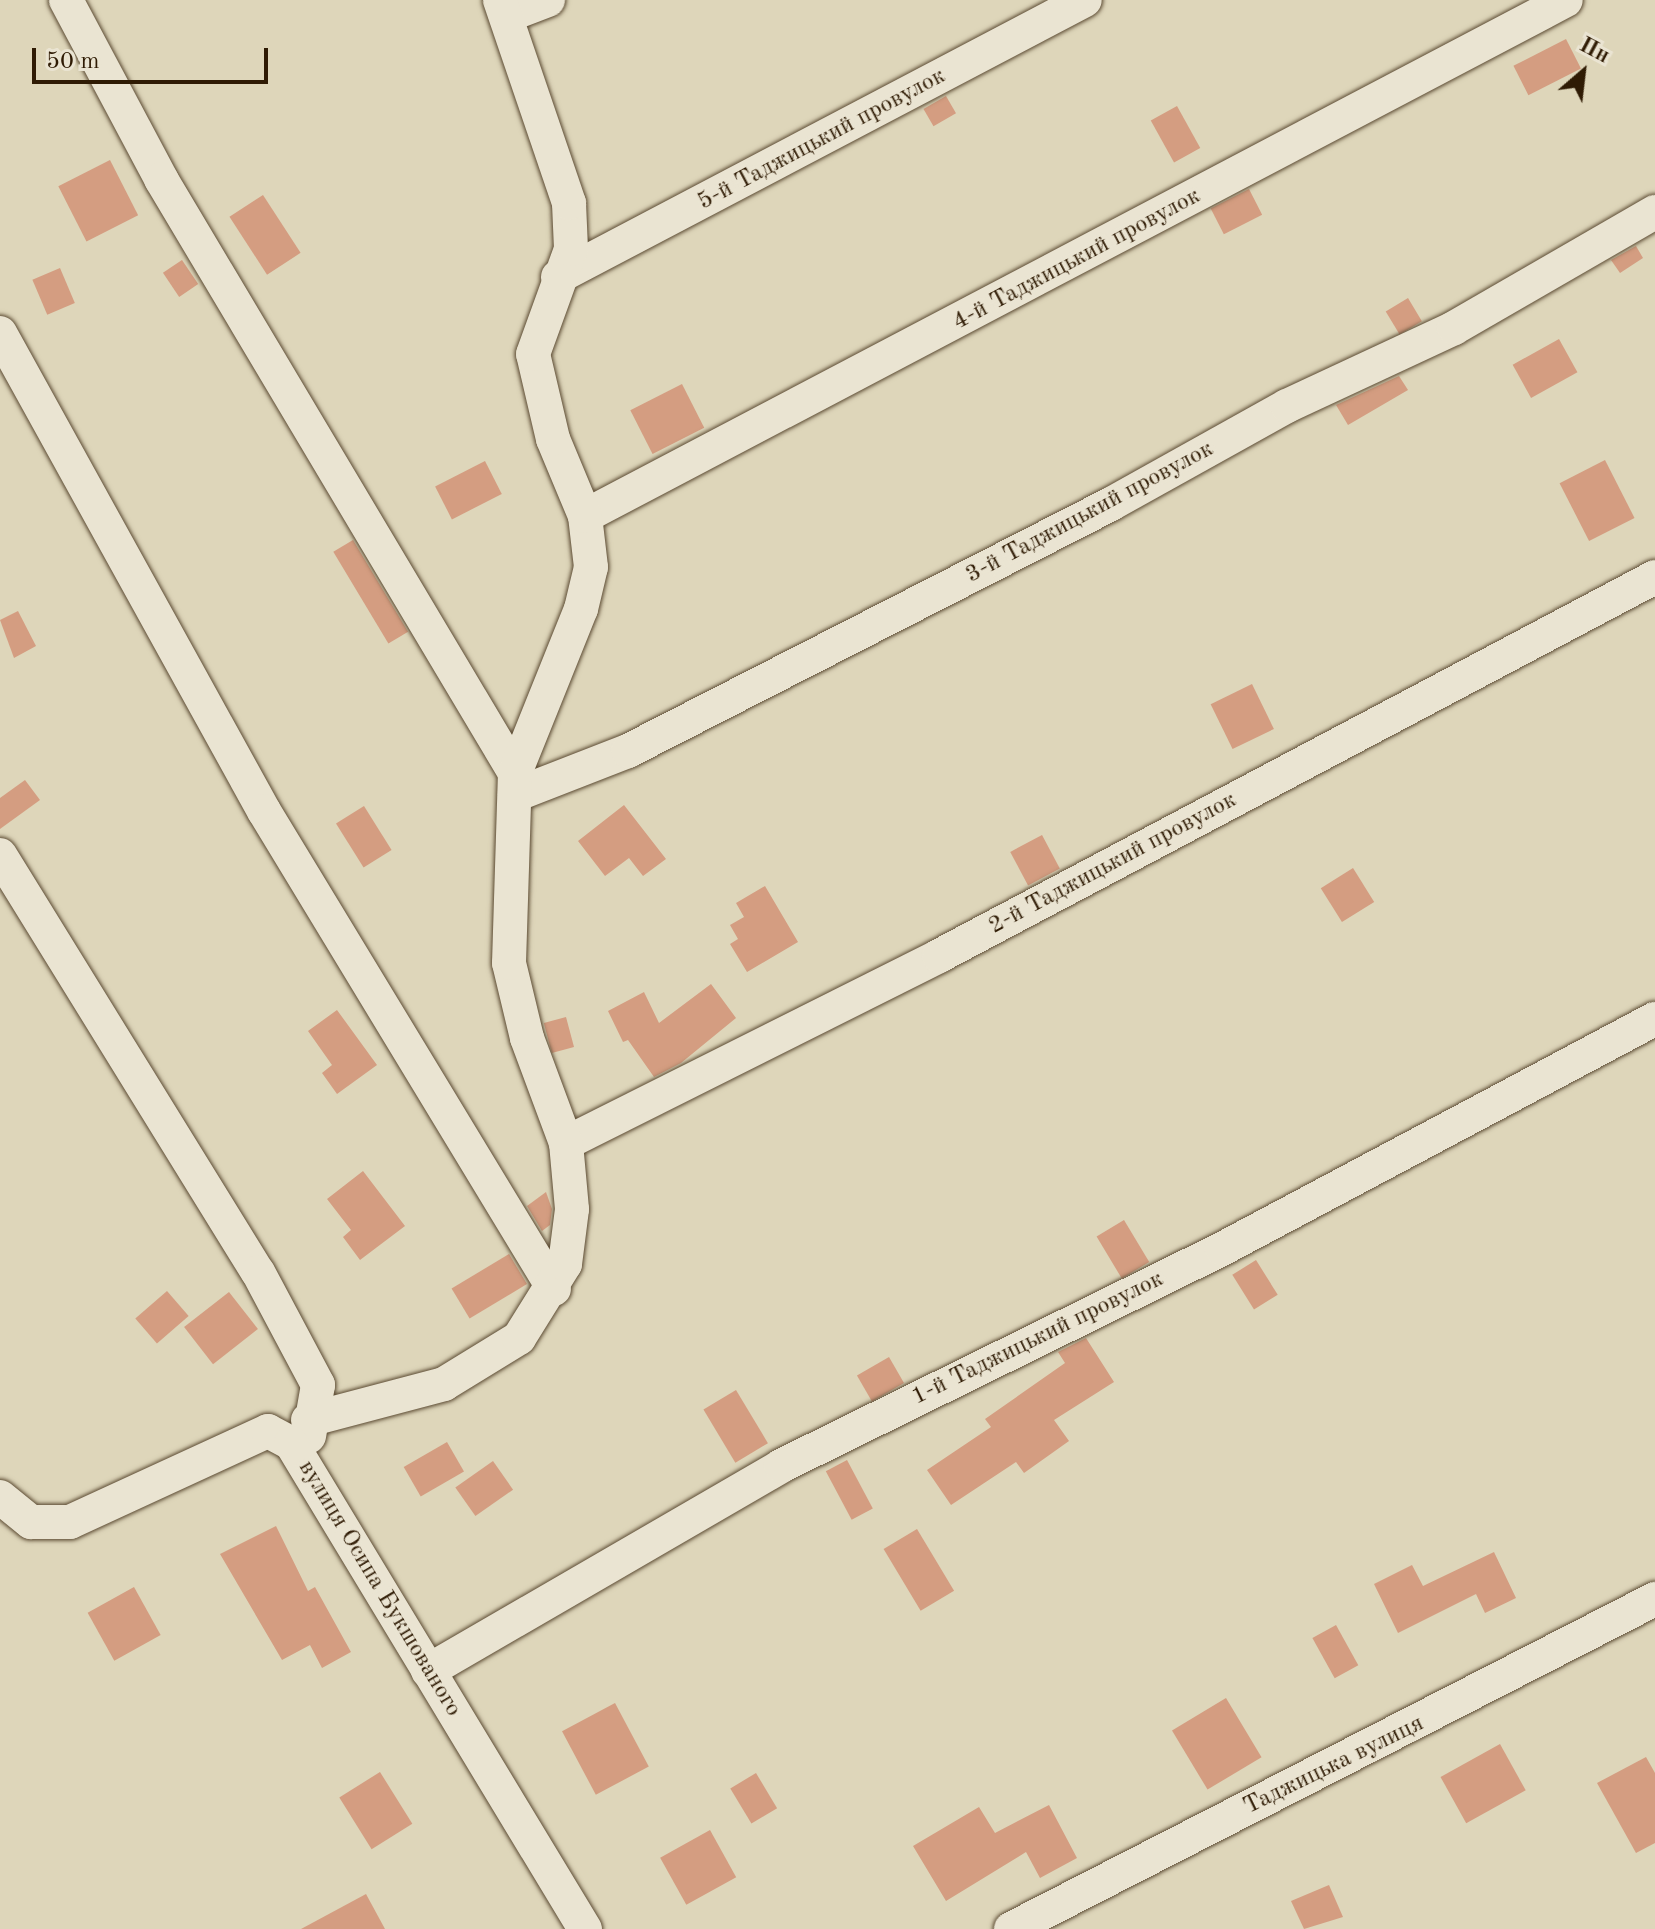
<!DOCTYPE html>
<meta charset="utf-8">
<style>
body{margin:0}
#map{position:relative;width:1655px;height:1929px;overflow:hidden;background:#ded6ba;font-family:"Old Standard TT",serif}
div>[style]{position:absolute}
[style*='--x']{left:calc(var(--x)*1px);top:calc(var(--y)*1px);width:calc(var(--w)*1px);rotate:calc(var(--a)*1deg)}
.building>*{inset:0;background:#d49d81;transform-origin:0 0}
.roads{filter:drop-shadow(0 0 2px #5b4a32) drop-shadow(0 0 2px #5b4a32)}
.minor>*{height:34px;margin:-17px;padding:0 17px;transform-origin:17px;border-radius:17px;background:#eae4d2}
span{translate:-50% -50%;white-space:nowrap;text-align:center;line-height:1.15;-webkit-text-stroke:7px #eae4d2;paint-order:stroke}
.street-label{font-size:24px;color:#2f1b04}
.north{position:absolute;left:1543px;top:32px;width:80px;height:80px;-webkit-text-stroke:6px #eae4d2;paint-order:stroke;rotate:28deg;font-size:22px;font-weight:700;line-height:32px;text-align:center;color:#2f1b04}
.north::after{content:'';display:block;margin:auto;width:28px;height:36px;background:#2f1b04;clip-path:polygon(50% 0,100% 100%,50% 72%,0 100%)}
.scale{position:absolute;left:32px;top:48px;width:236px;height:36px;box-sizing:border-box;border:4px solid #2f1b04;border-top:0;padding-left:10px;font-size:24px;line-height:28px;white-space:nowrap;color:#2f1b04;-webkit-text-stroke:6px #eae4d2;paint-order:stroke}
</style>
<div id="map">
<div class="building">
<div style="left:1566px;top:39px;width:33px;height:59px;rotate:63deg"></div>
<div style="left:946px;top:96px;width:20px;height:26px;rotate:60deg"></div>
<div style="left:1177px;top:106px;width:48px;height:30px;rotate:61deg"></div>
<div style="left:110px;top:160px;width:62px;height:58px;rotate:63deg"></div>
<div style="left:1249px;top:189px;width:29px;height:43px;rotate:63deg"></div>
<div style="left:263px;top:195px;width:69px;height:40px;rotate:57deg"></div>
<div style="clip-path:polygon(1636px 246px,1643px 258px,1620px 273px,1611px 260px)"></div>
<div style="left:182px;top:260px;width:29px;height:23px;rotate:56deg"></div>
<div style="left:60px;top:268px;width:38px;height:30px;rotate:67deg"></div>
<div style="left:1408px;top:298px;width:27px;height:26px;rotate:59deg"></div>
<div style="left:1559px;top:339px;width:38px;height:53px;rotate:61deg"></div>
<div style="clip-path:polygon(1399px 376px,1408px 390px,1348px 425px,1336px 405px)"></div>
<div style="left:682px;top:384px;width:49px;height:58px;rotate:63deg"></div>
<div style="left:1605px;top:460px;width:65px;height:51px;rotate:63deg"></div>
<div style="left:485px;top:461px;width:37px;height:56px;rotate:63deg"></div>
<div style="left:353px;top:540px;width:107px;height:23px;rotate:59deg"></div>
<div style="clip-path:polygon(18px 611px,36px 646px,14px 658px,0 620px)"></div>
<div style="left:1252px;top:684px;width:50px;height:46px;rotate:64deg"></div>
<div style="clip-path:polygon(25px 780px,40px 800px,0 829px,0 798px)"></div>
<div style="clip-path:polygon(624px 805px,666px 859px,643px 876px,629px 858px,605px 876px,578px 841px)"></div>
<div style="left:364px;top:806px;width:52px;height:33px;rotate:58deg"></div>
<div style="left:1042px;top:835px;width:38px;height:36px;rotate:62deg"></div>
<div style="left:1353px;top:868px;width:40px;height:38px;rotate:58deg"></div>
<div style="clip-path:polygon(765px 886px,798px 942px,747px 972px,730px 944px,738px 939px,730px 925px,744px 917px,736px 903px)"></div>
<div style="clip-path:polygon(711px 984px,736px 1018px,681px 1063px,654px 1077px,628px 1040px,623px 1042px,608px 1011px,644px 992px,659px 1023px)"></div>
<div style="clip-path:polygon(337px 1010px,377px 1065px,337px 1094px,322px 1073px,332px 1065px,308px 1031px)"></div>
<div style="left:566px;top:1017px;width:31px;height:23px;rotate:75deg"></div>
<div style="clip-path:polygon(363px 1171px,405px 1226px,360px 1260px,343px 1237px,351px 1230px,327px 1199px)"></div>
<div style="clip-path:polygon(546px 1192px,552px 1209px,550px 1225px,542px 1231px,527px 1206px)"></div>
<div style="left:1124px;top:1220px;width:49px;height:32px;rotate:59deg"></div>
<div style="left:509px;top:1254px;width:35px;height:67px;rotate:59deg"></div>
<div style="left:1256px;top:1260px;width:41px;height:28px;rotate:58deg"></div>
<div style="left:167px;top:1291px;width:33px;height:42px;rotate:49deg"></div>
<div style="left:229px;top:1292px;width:47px;height:57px;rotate:52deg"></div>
<div style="clip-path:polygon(1086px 1338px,1114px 1382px,1054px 1420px,1069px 1441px,1024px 1473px,1016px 1462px,951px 1505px,927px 1470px,991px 1427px,985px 1419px,1065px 1363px,1058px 1352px)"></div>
<div style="left:889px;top:1357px;width:30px;height:37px;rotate:60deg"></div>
<div style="left:736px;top:1390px;width:62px;height:38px;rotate:59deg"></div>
<div style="left:447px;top:1442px;width:34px;height:50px;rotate:60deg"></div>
<div style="left:847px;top:1460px;width:55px;height:24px;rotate:62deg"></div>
<div style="left:493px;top:1461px;width:35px;height:46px;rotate:55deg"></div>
<div style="clip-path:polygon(276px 1526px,308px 1591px,315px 1587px,351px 1652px,322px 1668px,310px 1645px,282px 1660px,220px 1554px)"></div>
<div style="left:917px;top:1529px;width:72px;height:39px;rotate:59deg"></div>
<div style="clip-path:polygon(1494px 1552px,1516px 1598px,1485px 1613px,1476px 1594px,1398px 1633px,1374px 1584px,1412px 1565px,1423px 1586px)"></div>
<div style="left:134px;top:1587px;width:55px;height:53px;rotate:61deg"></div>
<div style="left:1336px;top:1625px;width:46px;height:27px;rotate:61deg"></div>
<div style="left:1226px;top:1698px;width:69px;height:63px;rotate:59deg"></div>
<div style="left:615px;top:1703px;width:72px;height:60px;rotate:62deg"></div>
<div style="left:1500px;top:1744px;width:53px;height:68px;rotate:61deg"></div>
<div style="clip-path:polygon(1646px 1757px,1655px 1773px,1655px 1843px,1636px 1853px,1597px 1783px)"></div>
<div style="left:380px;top:1772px;width:61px;height:48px;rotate:58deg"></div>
<div style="left:756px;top:1773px;width:41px;height:30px;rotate:59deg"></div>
<div style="clip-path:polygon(1049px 1805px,1077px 1858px,1040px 1878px,1026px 1852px,946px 1901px,913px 1846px,979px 1807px,995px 1833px)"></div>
<div style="left:710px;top:1830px;width:54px;height:57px;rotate:61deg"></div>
<div style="clip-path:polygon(1329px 1885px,1343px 1917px,1304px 1929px,1291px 1901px)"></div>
<div style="clip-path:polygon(366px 1894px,385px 1929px,301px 1929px)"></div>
</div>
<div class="roads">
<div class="minor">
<div style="--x:66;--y:0;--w:203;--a:62"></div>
<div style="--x:161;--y:179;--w:691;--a:59.21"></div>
<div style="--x:506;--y:16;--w:45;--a:-20.9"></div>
<div style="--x:558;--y:277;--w:595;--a:-27.73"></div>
<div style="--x:0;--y:333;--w:546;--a:61.09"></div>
<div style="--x:264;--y:811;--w:559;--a:58.76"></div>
<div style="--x:585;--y:516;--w:1108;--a:-27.74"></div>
<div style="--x:515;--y:795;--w:121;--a:-21.3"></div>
<div style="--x:628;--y:751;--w:542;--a:-27.08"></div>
<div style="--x:1111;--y:504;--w:201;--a:-29.1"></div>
<div style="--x:1287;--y:406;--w:184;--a:-25"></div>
<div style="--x:1454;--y:328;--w:232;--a:-30"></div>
<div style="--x:0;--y:855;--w:490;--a:58.3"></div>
<div style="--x:258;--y:1272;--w:128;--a:62"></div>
<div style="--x:318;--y:1385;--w:52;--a:100"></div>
<div style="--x:566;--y:1143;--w:417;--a:-26.6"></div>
<div style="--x:939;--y:956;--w:810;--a:-27.89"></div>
<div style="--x:308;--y:1420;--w:141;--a:-14.8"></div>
<div style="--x:444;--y:1384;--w:88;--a:-31.5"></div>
<div style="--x:519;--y:1338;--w:87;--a:-58.1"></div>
<div style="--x:565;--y:1264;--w:55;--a:-82.7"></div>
<div style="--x:572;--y:1209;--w:66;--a:-95.2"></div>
<div style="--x:566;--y:1143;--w:112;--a:-110.4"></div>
<div style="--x:527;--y:1038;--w:77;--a:-103.5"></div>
<div style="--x:509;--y:963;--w:190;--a:-88.2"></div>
<div style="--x:515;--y:773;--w:177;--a:-68.1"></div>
<div style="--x:581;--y:609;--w:43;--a:-76.6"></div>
<div style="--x:591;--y:567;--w:51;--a:-96.7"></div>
<div style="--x:585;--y:516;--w:83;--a:-112.6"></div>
<div style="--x:553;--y:439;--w:87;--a:-103.2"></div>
<div style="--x:533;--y:354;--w:112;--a:-70.1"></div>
<div style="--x:571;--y:249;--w:46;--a:-92.5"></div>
<div style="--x:569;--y:203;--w:214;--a:-108.8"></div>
<div style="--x:0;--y:1497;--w:40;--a:39"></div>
<div style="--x:31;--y:1522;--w:39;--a:0"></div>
<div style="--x:70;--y:1522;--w:218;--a:-24.7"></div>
<div style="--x:268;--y:1431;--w:26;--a:28"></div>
<div style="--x:291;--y:1443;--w:568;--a:58.83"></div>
<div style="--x:428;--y:1671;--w:408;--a:-30.1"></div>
<div style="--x:781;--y:1466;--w:491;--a:-26.2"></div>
<div style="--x:1222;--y:1249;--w:490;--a:-28"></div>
<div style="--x:1011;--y:1929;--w:724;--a:-27.13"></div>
</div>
</div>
<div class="street-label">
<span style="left:822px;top:140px;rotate:-28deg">5-й Таджицький провулок</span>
<span style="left:1077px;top:260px;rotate:-28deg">4-й Таджицький провулок</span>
<span style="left:1090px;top:513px;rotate:-28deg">3-й Таджицький провулок</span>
<span style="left:1113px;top:864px;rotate:-28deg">2-й Таджицький провулок</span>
<span style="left:1038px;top:1339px;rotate:-26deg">1-й Таджицький провулок</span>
<span style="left:379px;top:1589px;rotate:59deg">вулиця Осипа Букшованого</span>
<span style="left:1334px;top:1766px;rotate:-26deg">Таджицька вулиця</span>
</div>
<div class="north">Пн</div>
<div class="scale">50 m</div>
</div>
